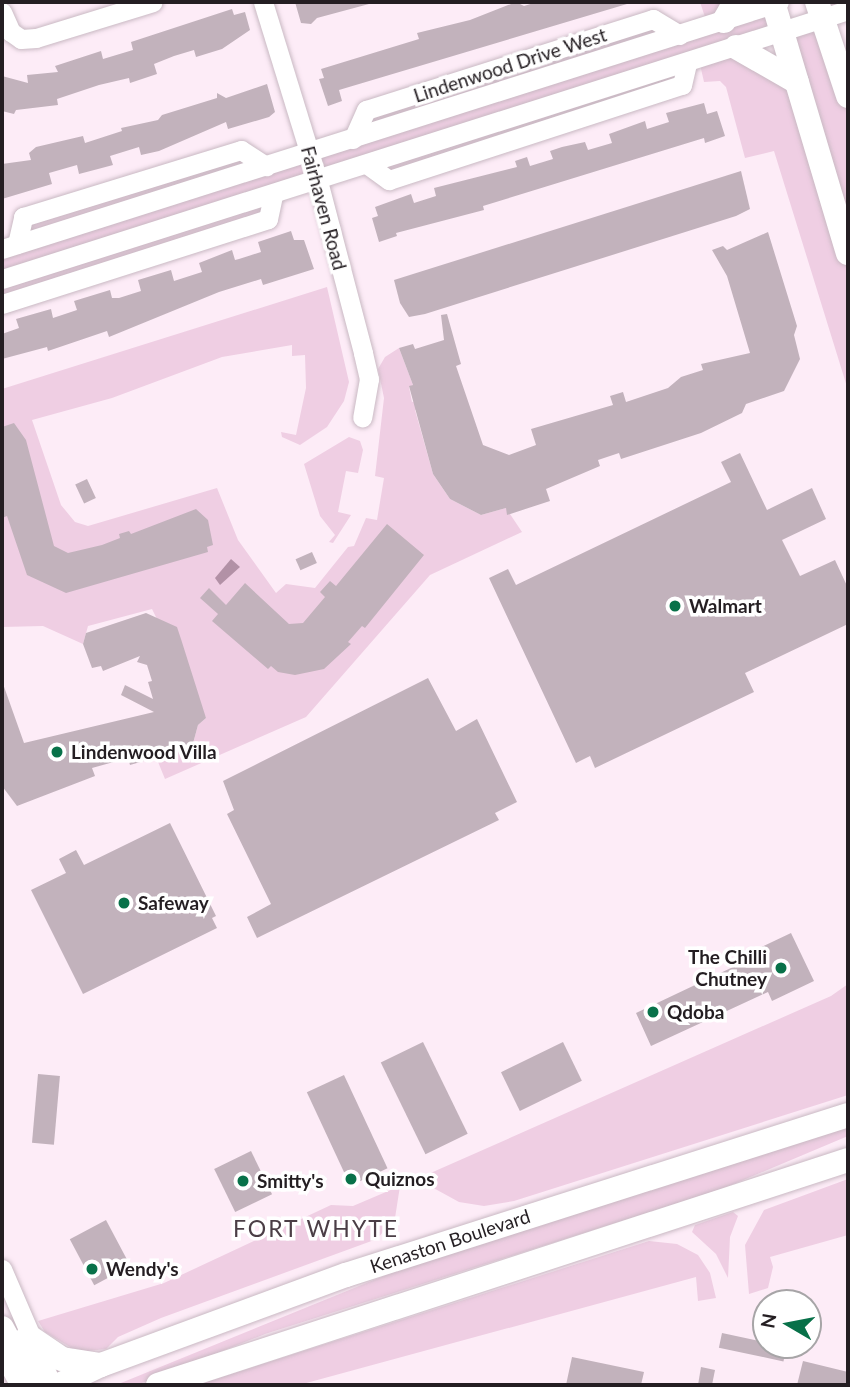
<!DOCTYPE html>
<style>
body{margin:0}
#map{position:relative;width:850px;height:1387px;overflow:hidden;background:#fdecf7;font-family:Lato,sans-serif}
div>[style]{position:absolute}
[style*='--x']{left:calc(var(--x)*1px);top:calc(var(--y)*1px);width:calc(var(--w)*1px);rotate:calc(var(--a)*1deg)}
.green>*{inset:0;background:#efcee3}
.water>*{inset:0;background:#b291a6}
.building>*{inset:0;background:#c2b2bc;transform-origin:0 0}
.roads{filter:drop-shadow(0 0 2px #c9b9c3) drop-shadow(0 0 2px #c9b9c3)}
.minor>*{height:19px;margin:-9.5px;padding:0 9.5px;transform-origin:9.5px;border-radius:9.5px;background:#fff}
.major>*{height:24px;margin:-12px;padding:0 12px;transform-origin:12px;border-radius:12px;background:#fff}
.dots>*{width:19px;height:19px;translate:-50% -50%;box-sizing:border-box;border:4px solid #fff;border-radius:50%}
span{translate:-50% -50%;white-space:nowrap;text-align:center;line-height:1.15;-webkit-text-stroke:7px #fff;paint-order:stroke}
.street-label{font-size:19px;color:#241e22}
.poi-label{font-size:19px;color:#241e22;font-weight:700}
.left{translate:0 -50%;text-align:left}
.right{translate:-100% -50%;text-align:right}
.quarter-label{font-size:23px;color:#4b3e46;letter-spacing:2px}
.frame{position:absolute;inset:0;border:4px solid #241e22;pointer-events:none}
.north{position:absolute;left:752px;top:1289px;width:70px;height:70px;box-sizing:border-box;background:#fff;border:2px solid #a7a5a7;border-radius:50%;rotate:280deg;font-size:19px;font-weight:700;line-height:28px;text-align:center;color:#241e22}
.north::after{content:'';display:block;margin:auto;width:24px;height:32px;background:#087149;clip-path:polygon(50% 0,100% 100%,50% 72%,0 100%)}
</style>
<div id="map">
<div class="green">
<div style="clip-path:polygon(evenodd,700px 2px,773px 4px,781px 32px,822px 19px,817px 2px,848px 2px,823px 19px,841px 73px,848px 57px,848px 390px,774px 151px,745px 158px,726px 87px,720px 81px,704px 82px,699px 60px,685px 78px,389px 180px,368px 165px,273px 194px,273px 209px,2px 304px,2px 249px,23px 217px,241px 150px,266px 166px,353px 139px,366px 110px,653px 19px,680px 35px,708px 26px,700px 2px,784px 42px,796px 82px,737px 48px,784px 42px)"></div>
<div style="clip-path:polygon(327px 287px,349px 382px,344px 401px,327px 427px,300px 445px,282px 437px,281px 432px,296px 435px,306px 388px,305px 355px,292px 356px,292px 345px,222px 357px,112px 398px,32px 420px,61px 505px,75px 522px,88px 526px,217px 488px,238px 540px,276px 593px,286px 584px,315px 588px,348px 547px,354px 546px,366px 518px,377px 520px,384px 478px,375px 476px,384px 398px,378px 369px,385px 357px,399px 348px,413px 385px,409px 387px,412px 402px,417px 401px,419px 409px,415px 410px,433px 474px,450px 499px,481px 515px,506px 508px,522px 532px,430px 575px,306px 717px,165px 779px,156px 757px,192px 747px,198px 725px,206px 718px,152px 609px,88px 626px,83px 644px,43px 626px,2px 627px,2px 389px)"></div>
<div style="clip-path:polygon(349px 437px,360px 441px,363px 450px,358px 473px,346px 471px,338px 512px,351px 515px,333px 543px,329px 542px,335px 535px,320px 516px,304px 464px)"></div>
<div style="clip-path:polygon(848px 984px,848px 1095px,514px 1201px,484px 1206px,459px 1202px,417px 1179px,831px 996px)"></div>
<div style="clip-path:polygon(848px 1125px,848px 1136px,722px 1189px,265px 1334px,137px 1385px,116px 1385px,418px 1262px)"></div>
<div style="clip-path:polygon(848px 1179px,848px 1235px,770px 1257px,773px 1267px,768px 1288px,749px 1294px,745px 1245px,764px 1210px)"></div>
<div style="clip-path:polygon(400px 1186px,395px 1218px,377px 1239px,161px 1318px,118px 1337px,106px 1349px,69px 1353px,70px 1347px,45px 1332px,38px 1321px,164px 1283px,331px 1205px,353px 1206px)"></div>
<div style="clip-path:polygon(733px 1212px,738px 1216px,730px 1237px,728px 1278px,716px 1254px,692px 1232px,695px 1225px)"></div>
<div style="clip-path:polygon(649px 1241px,677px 1244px,698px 1255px,710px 1273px,716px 1298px,698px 1301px,696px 1277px,299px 1385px,197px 1385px)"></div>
</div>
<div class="water">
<div style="clip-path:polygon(231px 559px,240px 567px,220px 585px,215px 578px)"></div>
</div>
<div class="building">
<div style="clip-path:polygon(295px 2px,369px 2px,369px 4px,317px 18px,311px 24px,301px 23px)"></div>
<div style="clip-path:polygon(516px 2px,524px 6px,537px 2px,627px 4px,339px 90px,342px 101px,328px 106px,319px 79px,324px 78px,321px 69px,419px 39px,417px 33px,470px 20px)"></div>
<div style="clip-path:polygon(232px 9px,234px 15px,245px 12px,250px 30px,222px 49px,196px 57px,194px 50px,174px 56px,154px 64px,157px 74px,130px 83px,129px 78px,99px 85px,57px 99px,58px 105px,16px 110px,14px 114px,2px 111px,2px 76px,28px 83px,27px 75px,58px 72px,55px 66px,101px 51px,103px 59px,133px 50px,131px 42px)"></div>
<div style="clip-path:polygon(267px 84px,275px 112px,269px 117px,228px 129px,226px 122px,159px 151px,141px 155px,139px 147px,110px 156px,113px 165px,98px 169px,79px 174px,77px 165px,49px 173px,52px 184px,2px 199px,2px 164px,31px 160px,29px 153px,36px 147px,83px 136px,85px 143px,122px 131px,121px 128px,158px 120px,162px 115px,217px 98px,217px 93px,226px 98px)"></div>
<div style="clip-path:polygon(704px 103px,707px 114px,717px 111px,725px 136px,705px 143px,704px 138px,483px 206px,484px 210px,396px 233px,397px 236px,379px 242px,372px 218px,378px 216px,375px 207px,411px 194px,414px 203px,436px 196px,434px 188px,517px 167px,515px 161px,527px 157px,530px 166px,553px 159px,550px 151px,562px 147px,585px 142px,588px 150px,612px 143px,609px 134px,645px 121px,647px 129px,669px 122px,666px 113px)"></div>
<div style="clip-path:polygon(741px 171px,750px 209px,736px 216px,425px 314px,409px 317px,400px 303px,394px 280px)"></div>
<div style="clip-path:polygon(291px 231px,294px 240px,304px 240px,314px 269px,263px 285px,261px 279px,219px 292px,109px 337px,107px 331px,48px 351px,47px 347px,2px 359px,2px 334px,19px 328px,16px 319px,51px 309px,53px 318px,77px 310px,74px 301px,110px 290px,112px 298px,119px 298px,141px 291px,138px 280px,171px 270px,174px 281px,202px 272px,199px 263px,232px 250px,235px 260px,239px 259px,261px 252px,258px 242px)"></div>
<div style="clip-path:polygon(768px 232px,797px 326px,794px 335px,800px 359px,784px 391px,746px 404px,742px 413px,701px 433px,621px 459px,619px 453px,598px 460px,600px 466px,546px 489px,550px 501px,507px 515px,506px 508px,481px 515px,450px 499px,433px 474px,409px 386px,413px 385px,399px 348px,413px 344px,415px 349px,444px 340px,441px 315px,447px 314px,461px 364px,456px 366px,483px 445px,509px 455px,536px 445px,531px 429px,613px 405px,610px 396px,623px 392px,626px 402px,668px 388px,681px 377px,703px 370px,701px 364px,750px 353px,727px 276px,712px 250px,723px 246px,727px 250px)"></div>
<div style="clip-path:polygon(14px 423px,26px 440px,54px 546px,68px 553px,102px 545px,120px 538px,119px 534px,129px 531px,131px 534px,196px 509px,208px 520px,213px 545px,207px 547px,208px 552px,66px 593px,27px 575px,7px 516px,2px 518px,2px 427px)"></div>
<div style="clip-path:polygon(740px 453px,767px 510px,812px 488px,826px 519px,782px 540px,800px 576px,835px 560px,848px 588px,848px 624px,745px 673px,754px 692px,595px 768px,590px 756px,576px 763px,489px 578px,508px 569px,516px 585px,731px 482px,721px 462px)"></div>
<div style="left:87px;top:479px;width:21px;height:13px;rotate:65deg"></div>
<div style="clip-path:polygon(387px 524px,424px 555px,365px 628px,362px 626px,348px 642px,351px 644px,324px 669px,295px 675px,278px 672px,271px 666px,268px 669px,212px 621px,218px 614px,200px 598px,209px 588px,226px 605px,245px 583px,289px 624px,303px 623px,325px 597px,320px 592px,330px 581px,336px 586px)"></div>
<div style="left:312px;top:552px;width:12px;height:18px;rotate:66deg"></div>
<div style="clip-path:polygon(146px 613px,177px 627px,181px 639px,206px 718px,198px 725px,192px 747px,130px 765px,128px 758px,92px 768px,95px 776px,17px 806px,2px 786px,2px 681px,24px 743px,154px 712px,121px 695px,125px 685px,153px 699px,148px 682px,152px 681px,147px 665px,137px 662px,140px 656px,103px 671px,101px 666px,92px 668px,83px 644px,86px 633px)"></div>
<div style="clip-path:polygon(428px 678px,456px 731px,477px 719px,517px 802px,495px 813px,499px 820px,257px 938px,247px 917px,271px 904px,227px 814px,234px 810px,223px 781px)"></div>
<div style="clip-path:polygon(170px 823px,216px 916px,212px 918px,217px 928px,83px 994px,31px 890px,66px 873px,59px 859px,76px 850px,84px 865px)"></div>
<div style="clip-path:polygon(791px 933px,814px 981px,772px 1001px,768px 992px,651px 1046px,636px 1013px,752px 958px,749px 953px)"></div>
<div style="left:423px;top:1042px;width:102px;height:47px;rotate:64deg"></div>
<div style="left:563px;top:1042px;width:43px;height:69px;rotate:64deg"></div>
<div style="left:38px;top:1074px;width:22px;height:69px;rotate:5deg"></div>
<div style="left:344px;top:1075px;width:103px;height:41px;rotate:65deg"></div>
<div style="left:251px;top:1151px;width:48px;height:41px;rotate:64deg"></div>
<div style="left:106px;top:1220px;width:52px;height:41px;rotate:62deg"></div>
<div style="left:722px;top:1333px;width:66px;height:15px;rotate:12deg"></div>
<div style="clip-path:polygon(572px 1357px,644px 1372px,641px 1385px,566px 1385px)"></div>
<div style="clip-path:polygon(803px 1361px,848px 1372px,848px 1385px,797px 1385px)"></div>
<div style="clip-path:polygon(701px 1367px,715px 1370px,712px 1385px,698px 1385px)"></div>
</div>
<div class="roads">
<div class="minor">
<div style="--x:263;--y:2;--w:187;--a:72.9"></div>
<div style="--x:318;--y:181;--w:178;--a:75.3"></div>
<div style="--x:363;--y:353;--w:27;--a:77"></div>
<div style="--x:369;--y:379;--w:39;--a:100"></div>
<div style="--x:2;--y:12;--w:22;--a:66"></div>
<div style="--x:11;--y:32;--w:12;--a:35"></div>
<div style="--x:21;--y:39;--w:15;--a:-4"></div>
<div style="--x:36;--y:38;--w:122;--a:-17.1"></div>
<div style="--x:353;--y:139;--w:32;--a:-66"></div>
<div style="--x:366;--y:110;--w:301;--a:-17.6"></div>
<div style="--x:653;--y:19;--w:31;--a:31"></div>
<div style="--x:368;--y:165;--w:26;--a:36"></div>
<div style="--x:389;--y:180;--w:308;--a:-18"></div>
<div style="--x:682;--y:85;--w:23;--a:-77"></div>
<div style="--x:17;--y:244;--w:28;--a:-77"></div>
<div style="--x:23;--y:217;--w:228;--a:-17.1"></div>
<div style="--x:241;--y:150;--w:30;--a:33"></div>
<div style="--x:2;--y:249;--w:815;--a:-17.63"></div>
<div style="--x:2;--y:279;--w:888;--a:-17.64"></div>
<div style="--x:2;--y:304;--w:279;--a:-17.7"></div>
<div style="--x:268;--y:219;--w:25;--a:-78"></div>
<div style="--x:2;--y:1269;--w:126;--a:66.7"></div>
<div style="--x:2;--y:1353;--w:37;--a:61"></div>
</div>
<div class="major">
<div style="--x:773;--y:2;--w:262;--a:73.4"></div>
<div style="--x:817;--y:2;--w:99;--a:71.7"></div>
<div style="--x:724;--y:21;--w:22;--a:-60"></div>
<div style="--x:736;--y:47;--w:70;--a:29.8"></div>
<div style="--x:2;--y:1328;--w:65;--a:61.5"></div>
<div style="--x:28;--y:1336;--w:41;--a:34.1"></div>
<div style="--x:62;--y:1359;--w:39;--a:9"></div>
<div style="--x:59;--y:1385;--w:47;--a:-25.5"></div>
<div style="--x:101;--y:1365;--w:261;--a:-20.2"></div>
<div style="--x:346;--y:1275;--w:527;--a:-17.68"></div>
<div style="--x:158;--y:1385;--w:726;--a:-18.06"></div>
</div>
</div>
<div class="dots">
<div style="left:675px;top:606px;background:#087149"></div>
<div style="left:57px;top:752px;background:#087149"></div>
<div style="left:124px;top:903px;background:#087149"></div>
<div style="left:781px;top:968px;background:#087149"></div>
<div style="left:653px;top:1012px;background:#087149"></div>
<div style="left:351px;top:1179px;background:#087149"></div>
<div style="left:243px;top:1181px;background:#087149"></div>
<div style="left:92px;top:1269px;background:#087149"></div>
</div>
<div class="street-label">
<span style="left:510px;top:65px;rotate:-18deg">Lindenwood Drive West</span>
<span style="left:324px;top:208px;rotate:75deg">Fairhaven Road</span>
<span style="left:450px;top:1241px;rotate:-18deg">Kenaston Boulevard</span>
</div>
<div class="poi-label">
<span class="left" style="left:689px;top:606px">Walmart</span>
<span class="left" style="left:71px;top:752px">Lindenwood Villa</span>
<span class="left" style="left:138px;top:903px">Safeway</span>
<span class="right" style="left:767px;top:968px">The Chilli<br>Chutney</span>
<span class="left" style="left:667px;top:1012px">Qdoba</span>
<span class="left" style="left:365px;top:1179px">Quiznos</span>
<span class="left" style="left:257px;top:1181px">Smitty's</span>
<span class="left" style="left:106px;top:1269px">Wendy's</span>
</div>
<div class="quarter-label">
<span style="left:316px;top:1228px">FORT WHYTE</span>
</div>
<div class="frame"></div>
<div class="north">N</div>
</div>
